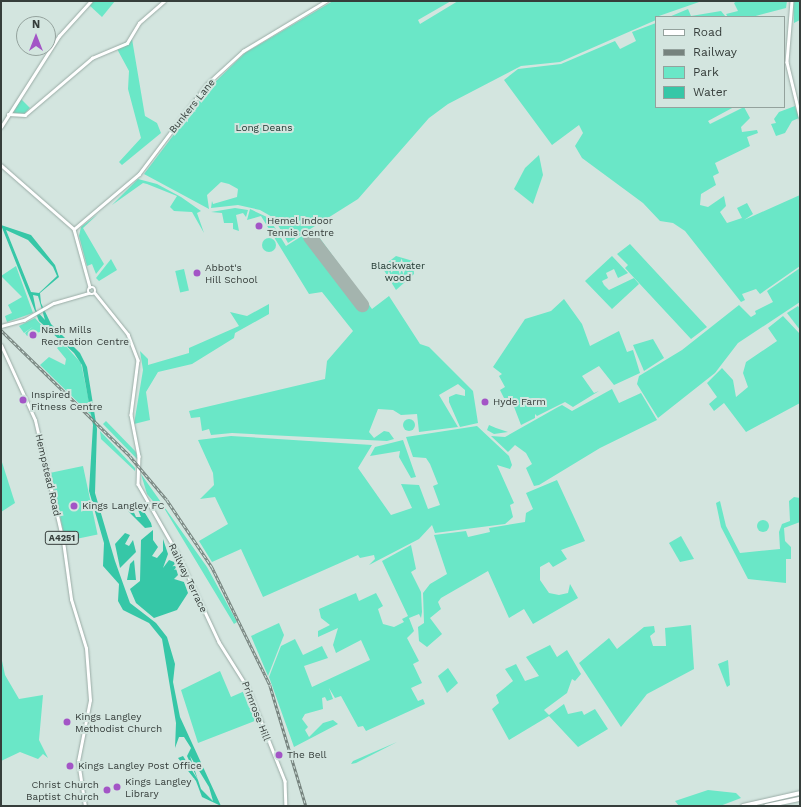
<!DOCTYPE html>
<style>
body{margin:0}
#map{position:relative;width:801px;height:807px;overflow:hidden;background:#d3e5df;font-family:"Work Sans",sans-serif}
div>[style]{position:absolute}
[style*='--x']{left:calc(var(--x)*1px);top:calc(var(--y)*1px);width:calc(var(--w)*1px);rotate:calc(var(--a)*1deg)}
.green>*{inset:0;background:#6ae7c7;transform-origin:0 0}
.round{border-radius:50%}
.water>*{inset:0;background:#36c7a7}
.runway>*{height:14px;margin:-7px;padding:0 7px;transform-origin:7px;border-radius:7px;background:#a4b4ae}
.roads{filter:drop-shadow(0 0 1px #9aaca6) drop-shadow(0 0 1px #9aaca6)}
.tertiary>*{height:2.5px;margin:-1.25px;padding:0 1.25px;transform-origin:1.25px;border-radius:1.25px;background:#fff}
.tertiary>.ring{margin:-1.25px;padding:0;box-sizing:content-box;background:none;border:2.5px solid #fff;border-radius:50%}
.primary>*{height:3px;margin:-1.5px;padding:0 1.5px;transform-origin:1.5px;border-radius:1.5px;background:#fff}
.motorway>*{height:4px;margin:-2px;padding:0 2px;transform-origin:2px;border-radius:2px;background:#fff}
.rail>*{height:2.5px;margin-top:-1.25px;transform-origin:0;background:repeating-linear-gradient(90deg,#d3e5df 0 3px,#76837e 0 6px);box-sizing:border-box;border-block:1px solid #76837e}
.dots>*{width:11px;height:11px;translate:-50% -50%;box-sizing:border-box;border:2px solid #d3e5df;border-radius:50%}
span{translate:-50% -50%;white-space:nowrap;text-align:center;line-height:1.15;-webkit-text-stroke:4px #d3e5df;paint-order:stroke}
.shield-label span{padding:1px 3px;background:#d3e5df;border:1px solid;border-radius:3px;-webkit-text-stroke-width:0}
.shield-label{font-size:9px;color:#363e3b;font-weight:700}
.street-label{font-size:10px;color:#363e3b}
.park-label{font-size:10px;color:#1c332c}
.poi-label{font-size:10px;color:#363e3b}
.left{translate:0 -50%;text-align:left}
.right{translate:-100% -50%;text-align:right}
.frame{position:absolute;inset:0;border:2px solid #363e3b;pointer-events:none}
.legend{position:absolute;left:655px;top:16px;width:130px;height:92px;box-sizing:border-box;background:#d3e5df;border:1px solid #94a29d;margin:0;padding:5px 7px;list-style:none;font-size:12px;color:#363e3b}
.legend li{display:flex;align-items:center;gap:8px;height:20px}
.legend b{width:20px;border:1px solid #94a29d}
.north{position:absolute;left:16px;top:16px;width:40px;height:40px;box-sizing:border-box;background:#d3e5df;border:1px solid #94a29d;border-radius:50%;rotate:0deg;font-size:11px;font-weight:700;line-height:16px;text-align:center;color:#363e3b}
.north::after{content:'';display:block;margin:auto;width:14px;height:18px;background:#a355c6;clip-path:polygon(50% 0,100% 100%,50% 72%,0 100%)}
</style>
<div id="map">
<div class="green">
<div style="clip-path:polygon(91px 1px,115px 1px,102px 17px,89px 5px)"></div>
<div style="clip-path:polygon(333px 1px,451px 1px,418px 20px,420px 24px,458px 1px,702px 1px,656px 17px,656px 20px,560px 62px,521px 66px,448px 104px,429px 118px,358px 199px,288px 243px,274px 218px,260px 210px,238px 205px,211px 208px,212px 201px,213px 204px,237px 197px,238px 189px,229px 184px,221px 182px,207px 195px,209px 209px,144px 174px,210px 87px,245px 53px)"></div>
<div style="clip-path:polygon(737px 1px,787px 1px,786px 8px,752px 17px,728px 17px,726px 14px,738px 11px,734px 3px)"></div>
<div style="clip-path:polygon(793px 1px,800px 1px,800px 20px,794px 23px)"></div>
<div style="clip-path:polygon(688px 9px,691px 16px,721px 11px,726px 17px,669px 17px)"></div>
<div style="clip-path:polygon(656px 23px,656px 107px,734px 107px,708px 121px,710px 124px,744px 107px,750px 118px,741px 127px,742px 132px,757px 130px,758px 133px,747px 137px,750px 146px,715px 163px,719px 173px,713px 176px,716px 185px,701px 194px,700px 205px,708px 207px,724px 196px,726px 206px,720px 212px,727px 223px,742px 218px,737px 208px,747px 203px,753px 214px,744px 220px,800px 195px,800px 266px,760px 294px,756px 289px,742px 294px,745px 300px,741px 302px,685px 231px,673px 223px,660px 221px,643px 203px,582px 158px,575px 146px,583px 133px,579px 125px,552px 145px,504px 80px,518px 69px,561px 64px,615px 41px,620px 49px,636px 41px,632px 32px)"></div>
<div style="clip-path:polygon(132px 39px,145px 116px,157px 123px,161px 133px,122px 165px,119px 162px,141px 138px,128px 89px,129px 71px,116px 47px)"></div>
<div style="clip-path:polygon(21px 99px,30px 108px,24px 114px,13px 113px)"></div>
<div style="clip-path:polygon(795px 106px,799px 118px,792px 121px,785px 133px,776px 136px,771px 124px,776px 123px,774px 119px,779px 112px)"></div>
<div style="clip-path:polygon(539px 155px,543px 175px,533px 204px,514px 189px,525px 168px)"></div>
<div style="clip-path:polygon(138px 179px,157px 184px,181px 197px,201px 211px,197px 213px,204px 233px,192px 212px,174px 211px,170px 207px,177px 196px,147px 184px,143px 183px,112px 205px)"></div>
<div style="clip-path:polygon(235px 208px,248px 210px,246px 217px,243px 213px,236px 215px,239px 231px,233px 229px,233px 223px,224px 223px,222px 213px,211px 212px)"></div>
<div style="clip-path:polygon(250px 209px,269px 218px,286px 246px,313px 229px,372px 309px,389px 296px,420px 344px,429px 347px,473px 391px,478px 423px,460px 427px,449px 402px,449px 397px,456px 394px,465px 396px,465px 390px,458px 384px,439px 395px,458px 427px,419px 432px,417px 414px,401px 415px,393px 410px,378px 409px,369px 432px,374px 438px,384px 431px,389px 432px,394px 439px,387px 441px,232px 433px,211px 435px,209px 429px,202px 431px,200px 417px,191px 418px,189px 411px,325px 379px,327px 361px,353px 331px,322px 292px,309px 294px,261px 216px,247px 220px)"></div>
<div style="clip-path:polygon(98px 214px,83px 228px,104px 264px,96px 274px,92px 264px,87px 266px,79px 236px,81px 227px)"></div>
<div class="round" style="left:262px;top:238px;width:14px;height:14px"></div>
<div style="clip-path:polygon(630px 244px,707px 327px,691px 339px,625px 268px,628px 265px,617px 254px)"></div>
<div style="clip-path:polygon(396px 256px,413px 261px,414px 274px,396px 290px,382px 267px)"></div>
<div style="clip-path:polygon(612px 256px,628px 273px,618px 278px,614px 269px,606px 273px,608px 278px,602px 281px,604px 285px,609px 290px,634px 278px,639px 284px,612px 309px,585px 281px)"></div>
<div style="clip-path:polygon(111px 259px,117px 270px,99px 281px,96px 278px)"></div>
<div style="clip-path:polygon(16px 266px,33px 313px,7px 322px,5px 316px,12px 313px,8px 305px,22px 297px,1px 276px)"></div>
<div style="clip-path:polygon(800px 268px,800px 302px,738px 343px,715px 373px,658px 418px,637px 384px,639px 376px,682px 350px,739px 305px,751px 317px,756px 314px,755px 311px,773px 302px,767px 291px)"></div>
<div style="left:184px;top:269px;width:22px;height:9px;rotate:77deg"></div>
<div style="clip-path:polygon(564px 299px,582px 324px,590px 346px,619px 331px,627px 352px,633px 350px,640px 373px,614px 385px,599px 366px,582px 376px,594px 393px,599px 391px,573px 407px,565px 402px,537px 416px,535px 414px,535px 418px,521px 425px,511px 399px,505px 400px,500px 390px,505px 387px,499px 376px,502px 374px,493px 367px,525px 319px,551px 311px)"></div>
<div style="clip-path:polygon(269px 304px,269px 314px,235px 333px,234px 338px,192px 364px,158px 372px,146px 392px,150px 420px,134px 424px,143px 370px,140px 351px,148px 359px,148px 365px,189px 353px,189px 348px,239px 326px,230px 312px,247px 316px)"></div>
<div style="clip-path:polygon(798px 306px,800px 309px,800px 330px,787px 313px)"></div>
<div style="clip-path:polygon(783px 316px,800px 334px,800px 403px,746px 432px,724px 403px,714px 411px,709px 404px,717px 397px,707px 383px,722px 368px,733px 380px,736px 397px,748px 387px,743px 373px,746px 362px,777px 341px,768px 328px)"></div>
<div style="clip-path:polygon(35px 318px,46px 330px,27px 336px,25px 333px,34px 326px,24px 333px,19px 326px)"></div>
<div style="clip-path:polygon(653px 339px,664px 358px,644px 371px,633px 345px)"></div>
<div style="clip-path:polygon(63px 343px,81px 363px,92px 416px,40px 365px,49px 357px,65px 365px,66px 359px,57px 348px)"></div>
<div style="clip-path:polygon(612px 389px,619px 403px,641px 393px,657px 420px,600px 448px,539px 485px,534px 486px,526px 468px,532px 464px,526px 453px,515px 445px,508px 452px,491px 436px,505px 437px,558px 407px,562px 405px,572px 411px)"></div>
<div class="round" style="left:403px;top:419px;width:12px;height:12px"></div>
<div style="clip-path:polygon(106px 421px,136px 452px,138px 460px,103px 424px)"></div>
<div style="clip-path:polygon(489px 425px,496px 428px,508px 432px,494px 434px,487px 430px)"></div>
<div style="clip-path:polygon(477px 426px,509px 456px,512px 465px,510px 469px,497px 465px,514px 503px,510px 505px,513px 517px,505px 524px,435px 533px,432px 525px,419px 539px,369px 565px,375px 559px,374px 555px,360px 558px,358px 555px,263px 597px,241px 549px,212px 562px,199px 541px,228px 524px,215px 497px,200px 499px,214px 485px,213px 473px,198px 440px,231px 436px,372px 445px,358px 468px,391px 515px,412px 508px,401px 484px,419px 485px,428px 509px,440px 505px,433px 486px,438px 484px,430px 464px,426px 458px,413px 457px,406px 437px)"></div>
<div style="clip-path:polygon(100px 431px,135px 468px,135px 471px,101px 439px)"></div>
<div style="clip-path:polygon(403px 440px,416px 477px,411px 478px,399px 457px,400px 451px,370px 456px,375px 447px)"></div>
<div style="clip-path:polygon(1px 459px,15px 503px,1px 512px)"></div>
<div style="left:83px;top:466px;width:70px;height:33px;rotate:78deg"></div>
<div style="clip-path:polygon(141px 474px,207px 567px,237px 622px,234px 624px,161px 503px,157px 506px,147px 494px)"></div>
<div style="clip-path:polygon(557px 480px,585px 541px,561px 550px,567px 559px,553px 567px,549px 562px,540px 567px,540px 580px,549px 593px,559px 595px,568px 593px,570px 584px,578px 598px,533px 624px,524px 609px,509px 618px,488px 571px,441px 598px,438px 602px,441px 609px,430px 618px,442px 634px,427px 647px,419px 641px,418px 627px,424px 623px,423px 593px,430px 584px,447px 574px,434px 535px,466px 531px,468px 537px,490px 532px,489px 528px,525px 522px,526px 513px,533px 509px,526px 493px)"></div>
<div style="clip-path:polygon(794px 497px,800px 498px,800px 522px,784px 528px,785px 541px,791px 547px,791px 559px,786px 559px,786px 583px,748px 579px,721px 527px,716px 503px,720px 501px,726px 526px,740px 553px,780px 549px,779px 532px,782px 524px,790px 521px,789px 501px)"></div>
<div class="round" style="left:757px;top:520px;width:12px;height:12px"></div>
<div style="clip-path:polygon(681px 536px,694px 559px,680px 562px,669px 543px)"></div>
<div style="clip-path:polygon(411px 545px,416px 569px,411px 572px,421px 592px,422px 612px,421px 618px,419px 614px,409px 618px,414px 631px,407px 638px,419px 661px,413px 664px,422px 683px,411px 688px,418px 701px,423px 699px,425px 704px,366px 731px,363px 726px,358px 727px,341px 696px,335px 698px,329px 688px,333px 699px,327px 701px,325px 697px,322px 698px,323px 709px,305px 714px,302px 719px,308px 727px,305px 730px,309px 737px,323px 723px,333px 720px,338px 724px,294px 747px,269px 677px,281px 646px,295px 639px,303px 655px,322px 646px,328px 658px,304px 666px,312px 687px,370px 660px,361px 640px,336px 653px,333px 645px,338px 628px,318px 637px,318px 631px,330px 625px,321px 618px,319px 609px,356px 593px,359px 601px,376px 593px,383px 606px,378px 609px,383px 624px,394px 627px,404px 622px,402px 619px,408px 616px,382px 561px)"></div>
<div style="clip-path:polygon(279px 623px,284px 635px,268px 676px,251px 636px)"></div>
<div style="clip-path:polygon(691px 625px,694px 669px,647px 694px,621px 727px,579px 663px,609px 638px,617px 649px,644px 627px,654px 626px,655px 632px,650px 636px,653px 646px,666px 646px,665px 628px)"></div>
<div style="clip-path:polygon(550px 645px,557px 657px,567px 650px,581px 674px,575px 681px,572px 679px,567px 693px,544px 710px,549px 715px,564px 704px,568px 714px,582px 711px,584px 715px,595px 709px,608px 729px,578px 747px,549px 716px,509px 740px,492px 709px,499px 703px,496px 695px,513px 681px,505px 669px,516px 664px,525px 681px,539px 676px,526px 657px)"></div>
<div style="clip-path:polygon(1px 656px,5px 675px,19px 699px,43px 695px,39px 740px,48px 758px,43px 754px,38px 759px,20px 752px,1px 761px)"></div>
<div style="clip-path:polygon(728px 660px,730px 685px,727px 687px,718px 664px)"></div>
<div style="clip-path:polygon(448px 668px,458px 683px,447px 693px,438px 676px)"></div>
<div style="clip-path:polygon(220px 671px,231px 697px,247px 690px,257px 720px,198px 743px,181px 690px)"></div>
<div style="clip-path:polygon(397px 742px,356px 763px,351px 764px,353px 761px)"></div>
<div style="clip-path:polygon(708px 790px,736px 793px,741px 798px,720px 806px,679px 806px,675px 801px)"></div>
</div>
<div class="water">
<div style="clip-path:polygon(evenodd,1px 225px,31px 235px,55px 265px,59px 277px,40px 293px,41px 303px,51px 324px,80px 353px,87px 367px,97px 429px,95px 493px,115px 561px,130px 603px,156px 623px,167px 637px,175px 664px,173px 682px,180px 717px,221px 806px,202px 797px,196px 781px,178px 758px,183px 756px,198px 780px,187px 756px,191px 748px,184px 737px,179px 737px,175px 748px,176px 723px,162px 639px,149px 623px,123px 610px,118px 601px,119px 584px,103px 566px,104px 543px,89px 491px,93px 425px,82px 365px,74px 353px,39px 321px,1px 225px,6px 230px,28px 240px,53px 267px,57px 276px,39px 293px,31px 292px,6px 230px,1px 225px,33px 295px,38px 296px,45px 320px,36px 310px,33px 295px,1px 225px,190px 756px,209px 787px,213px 801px,201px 789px,190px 756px)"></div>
<div style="clip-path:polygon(139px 503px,151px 523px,152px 527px,145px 528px,127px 510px,131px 506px,136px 517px,141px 517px,136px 505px)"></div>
<div style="clip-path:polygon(153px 530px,153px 540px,158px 547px,152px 556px,157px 558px,163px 551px,163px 539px,168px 554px,163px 568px,169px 560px,174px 562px,178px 575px,174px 579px,184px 582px,188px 593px,177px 610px,154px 618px,136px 603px,130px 589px,140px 581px,141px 540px)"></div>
<div style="clip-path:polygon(125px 533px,130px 535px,125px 544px,129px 546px,133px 540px,136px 552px,120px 568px,115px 544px)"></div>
<div style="clip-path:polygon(134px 560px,136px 580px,127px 580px,130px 564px)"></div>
</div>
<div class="runway">
<div style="--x:310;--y:237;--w:86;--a:52.6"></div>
</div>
<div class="roads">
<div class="tertiary">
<div style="--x:792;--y:1;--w:61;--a:94.7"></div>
<div style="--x:787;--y:62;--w:56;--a:76.5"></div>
<div style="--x:8;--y:114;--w:17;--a:3"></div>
<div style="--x:25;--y:115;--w:88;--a:-40.4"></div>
<div style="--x:92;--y:58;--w:38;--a:-23"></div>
<div style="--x:127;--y:43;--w:23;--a:-59"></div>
<div style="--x:139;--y:23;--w:33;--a:-41"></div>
<div style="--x:1;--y:127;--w:108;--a:-57.5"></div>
<div style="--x:59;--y:36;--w:47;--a:-47.6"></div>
<div style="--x:1;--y:165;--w:97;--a:41.2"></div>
<div style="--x:74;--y:229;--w:60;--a:74.6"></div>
<div style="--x:74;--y:229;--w:85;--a:-40.2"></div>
<div style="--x:139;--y:174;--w:113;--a:-52.9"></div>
<div style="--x:207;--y:84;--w:49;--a:-42.5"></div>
<div style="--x:243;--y:51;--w:97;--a:-31.1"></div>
<div class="ring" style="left:88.5px;top:287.5px;width:4.5px;height:4.5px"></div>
<div style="--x:95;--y:293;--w:53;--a:51.2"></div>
<div style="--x:128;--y:334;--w:28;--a:69"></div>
<div style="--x:138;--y:360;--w:55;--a:97.3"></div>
<div style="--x:131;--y:415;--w:42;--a:79"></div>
<div style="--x:139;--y:456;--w:28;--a:92"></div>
<div style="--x:138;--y:484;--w:81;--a:60.3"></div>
<div style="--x:178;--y:554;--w:97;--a:65"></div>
<div style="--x:219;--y:642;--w:54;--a:57.8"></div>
<div style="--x:248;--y:688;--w:100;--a:68.3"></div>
<div style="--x:285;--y:781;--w:25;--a:88"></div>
<div style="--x:1;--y:326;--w:24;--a:-15"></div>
<div style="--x:24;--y:320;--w:34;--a:-30"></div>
<div style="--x:54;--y:303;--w:36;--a:-16"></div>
</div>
<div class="primary">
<div style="--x:1;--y:345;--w:82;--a:65.6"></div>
<div style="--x:35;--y:420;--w:124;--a:77"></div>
<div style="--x:63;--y:541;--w:59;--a:82.1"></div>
<div style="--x:71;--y:599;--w:51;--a:73"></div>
<div style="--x:86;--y:648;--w:52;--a:85.6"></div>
<div style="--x:90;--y:700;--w:62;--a:101.1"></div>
<div style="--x:78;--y:761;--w:46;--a:81.2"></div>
</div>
<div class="motorway">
<div style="--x:743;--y:806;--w:58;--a:-12.8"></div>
<div style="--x:766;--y:806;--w:35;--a:-12"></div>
</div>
</div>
<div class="rail">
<div style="--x:1;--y:330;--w:180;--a:44.3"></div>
<div style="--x:130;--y:456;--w:57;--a:49.9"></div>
<div style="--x:167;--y:500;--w:81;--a:56.1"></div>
<div style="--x:212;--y:567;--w:131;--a:63.8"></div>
<div style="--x:270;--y:685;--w:126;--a:73.4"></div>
</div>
<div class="dots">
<div style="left:259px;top:226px;background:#a355c6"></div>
<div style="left:197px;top:273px;background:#a355c6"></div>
<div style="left:33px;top:335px;background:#a355c6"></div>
<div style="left:23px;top:400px;background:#a355c6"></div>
<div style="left:485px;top:402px;background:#a355c6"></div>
<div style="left:74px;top:506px;background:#a355c6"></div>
<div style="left:67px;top:722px;background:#a355c6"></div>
<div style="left:279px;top:755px;background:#a355c6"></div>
<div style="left:70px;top:766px;background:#a355c6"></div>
<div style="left:117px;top:787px;background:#a355c6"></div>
<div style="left:107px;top:790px;background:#a355c6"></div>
</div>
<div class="shield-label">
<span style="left:62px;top:538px">A4251</span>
</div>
<div class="street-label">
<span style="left:192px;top:106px;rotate:-51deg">Bunkers Lane</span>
<span style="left:48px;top:475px;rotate:77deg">Hempstead Road</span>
<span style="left:188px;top:578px;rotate:64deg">Railway Terrace</span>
<span style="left:256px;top:711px;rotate:69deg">Primrose Hill</span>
</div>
<div class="park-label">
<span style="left:264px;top:128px">Long Deans</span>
<span style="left:398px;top:271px">Blackwater<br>wood</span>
</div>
<div class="poi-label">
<span class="left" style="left:267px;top:226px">Hemel Indoor<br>Tennis Centre</span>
<span class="left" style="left:205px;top:273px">Abbot's<br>Hill School</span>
<span class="left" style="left:41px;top:335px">Nash Mills<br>Recreation Centre</span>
<span class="left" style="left:31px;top:400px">Inspired<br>Fitness Centre</span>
<span class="left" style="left:493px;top:402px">Hyde Farm</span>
<span class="left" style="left:82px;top:506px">Kings Langley FC</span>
<span class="left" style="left:75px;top:722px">Kings Langley<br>Methodist Church</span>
<span class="left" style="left:287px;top:755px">The Bell</span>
<span class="left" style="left:78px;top:766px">Kings Langley Post Office</span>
<span class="left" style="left:125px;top:787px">Kings Langley<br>Library</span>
<span class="right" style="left:99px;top:790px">Christ Church<br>Baptist Church</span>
</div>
<div class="frame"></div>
<ul class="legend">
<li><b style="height:5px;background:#fff"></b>Road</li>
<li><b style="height:5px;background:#76837e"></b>Railway</li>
<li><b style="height:11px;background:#6ae7c7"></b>Park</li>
<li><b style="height:11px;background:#36c7a7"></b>Water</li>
</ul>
<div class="north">N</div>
</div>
